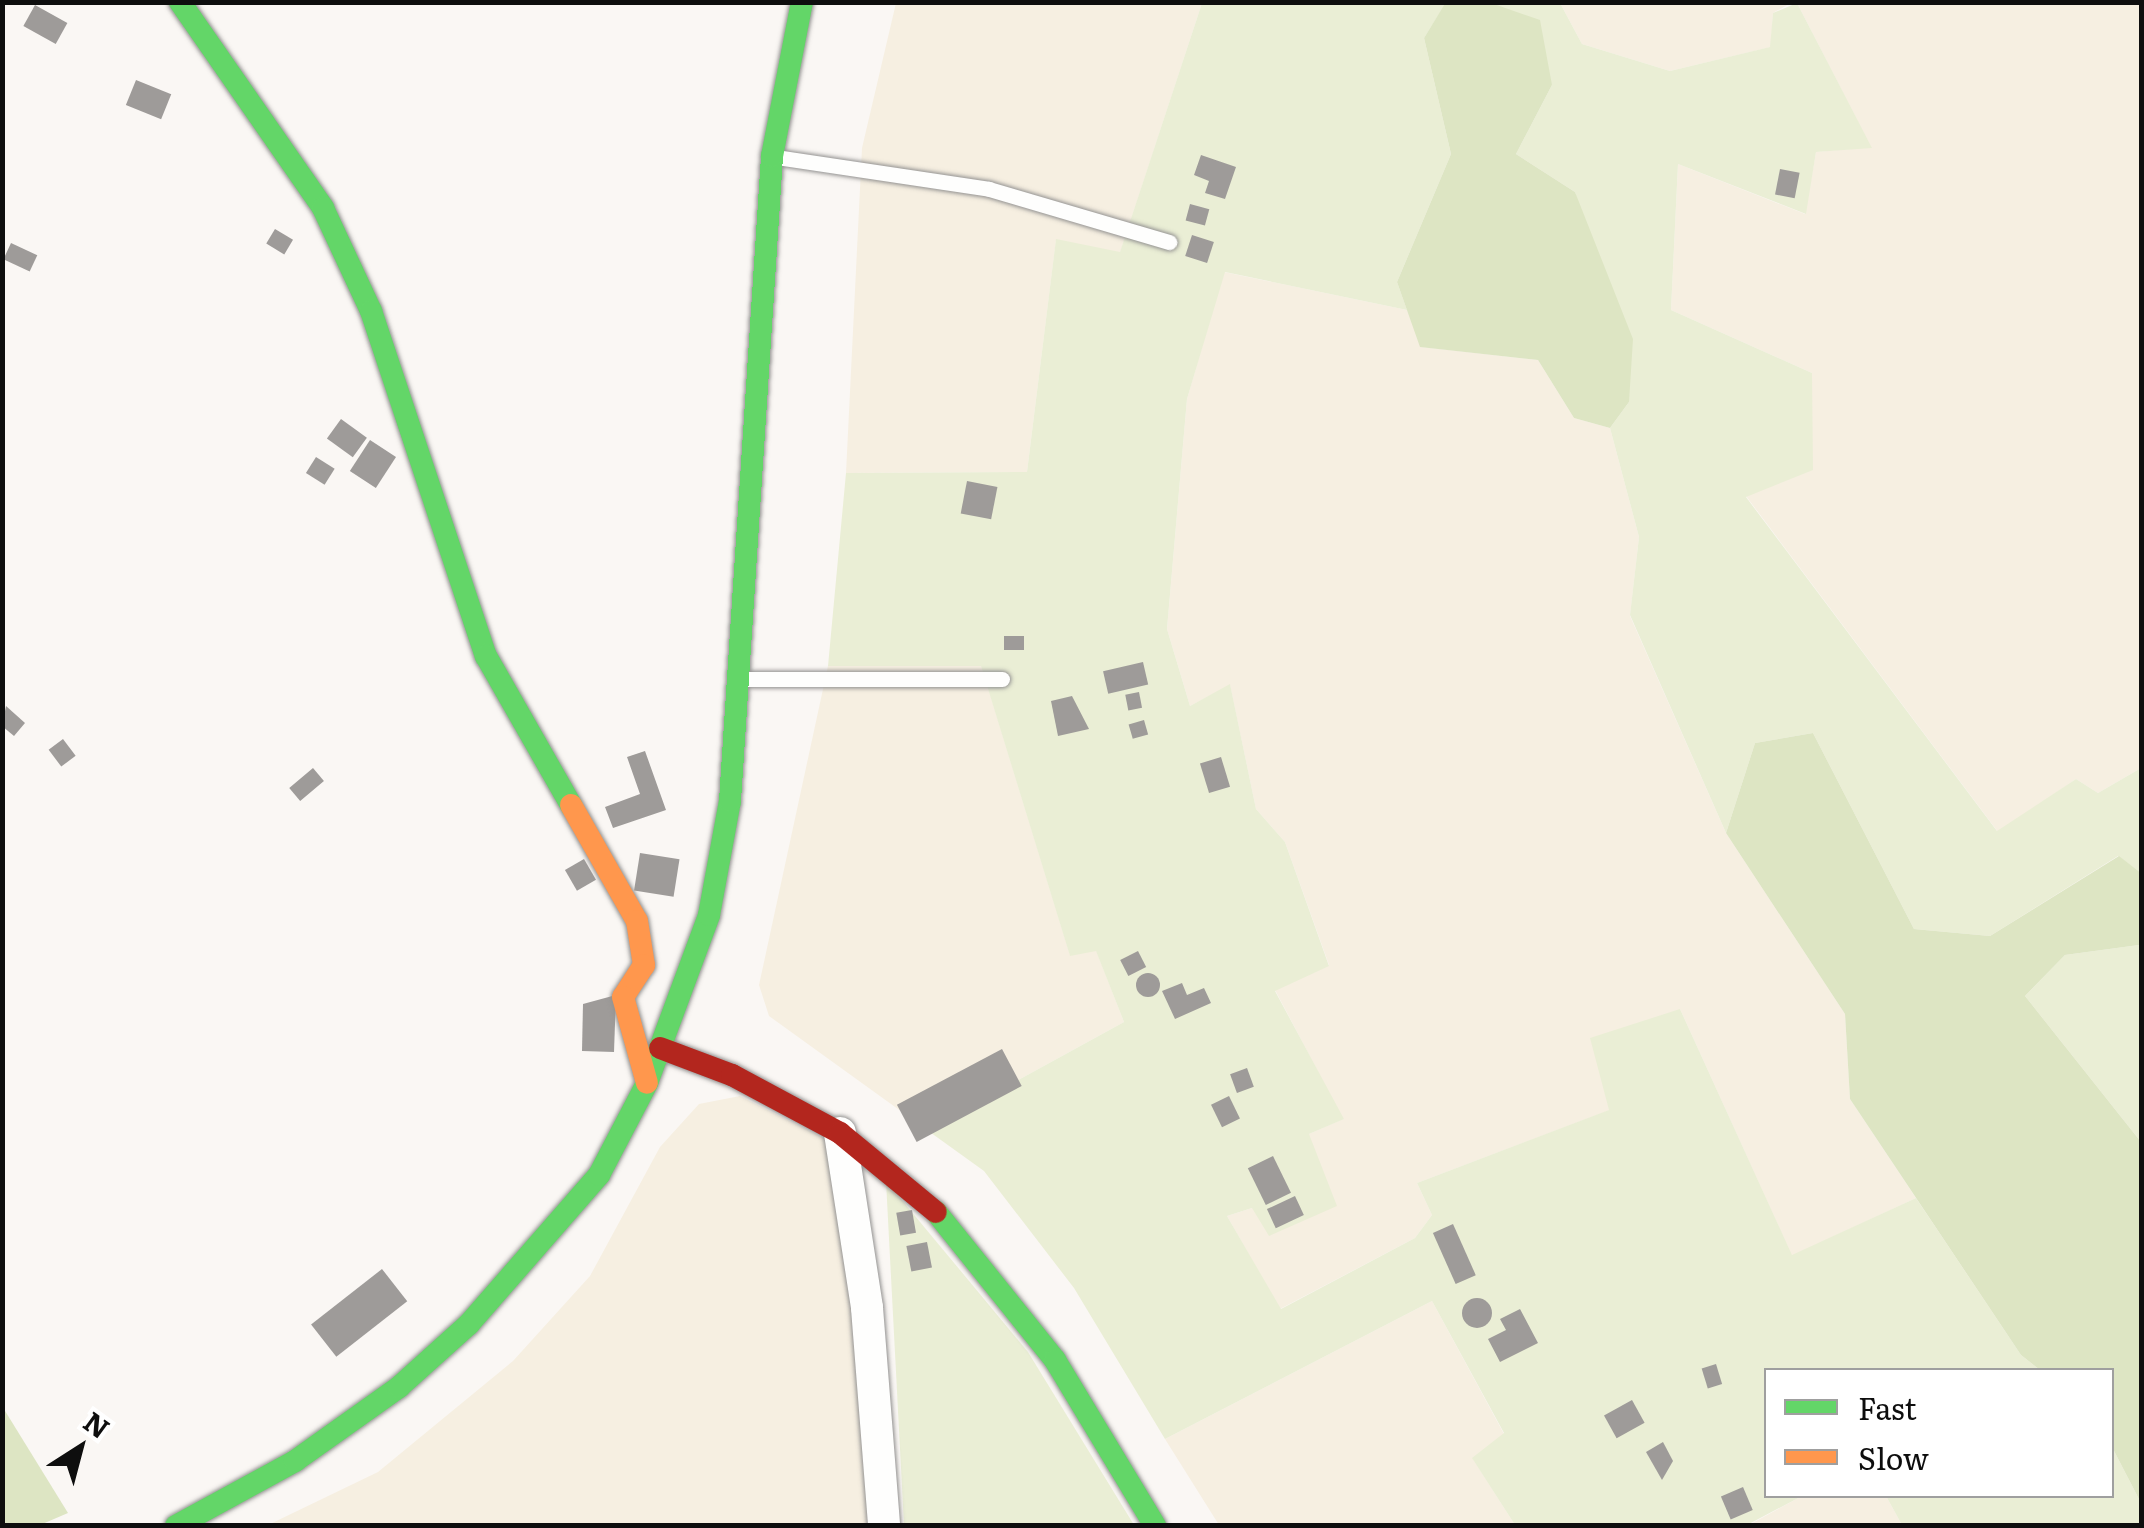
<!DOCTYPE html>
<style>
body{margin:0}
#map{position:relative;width:2144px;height:1528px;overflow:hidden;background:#faf7f4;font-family:Literata,serif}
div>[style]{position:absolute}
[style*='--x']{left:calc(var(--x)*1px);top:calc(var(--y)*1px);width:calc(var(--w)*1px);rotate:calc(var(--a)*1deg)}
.farmland>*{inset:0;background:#f6efe1}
.green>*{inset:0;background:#eaeed5}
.forest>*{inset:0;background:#dde5c3}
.building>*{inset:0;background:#9e9b99;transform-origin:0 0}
.round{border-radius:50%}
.roads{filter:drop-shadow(0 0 2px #949392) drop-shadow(0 0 2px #949392)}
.lane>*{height:15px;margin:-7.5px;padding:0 7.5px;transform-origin:7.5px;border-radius:7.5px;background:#fefefd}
.street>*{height:32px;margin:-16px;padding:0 16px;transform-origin:16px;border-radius:16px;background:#fefefd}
.fast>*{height:22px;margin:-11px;padding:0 11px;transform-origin:11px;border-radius:11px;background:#63d668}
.slow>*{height:22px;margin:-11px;padding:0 11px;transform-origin:11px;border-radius:11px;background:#ff974d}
.jam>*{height:22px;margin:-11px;padding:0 11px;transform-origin:11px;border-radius:11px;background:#b3261e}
span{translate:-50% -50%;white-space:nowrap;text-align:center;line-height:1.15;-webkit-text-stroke:10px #fff;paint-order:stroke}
.frame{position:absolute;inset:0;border:5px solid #0e0e0e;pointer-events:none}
.legend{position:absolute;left:1764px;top:1368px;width:350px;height:130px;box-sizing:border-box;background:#fff;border:2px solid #9f9f9f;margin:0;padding:12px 18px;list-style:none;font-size:30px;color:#0e0e0e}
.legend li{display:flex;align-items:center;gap:20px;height:50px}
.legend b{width:50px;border:2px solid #9f9f9f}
.north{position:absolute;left:30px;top:1398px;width:100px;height:100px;-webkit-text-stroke:8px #fff;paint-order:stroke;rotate:36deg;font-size:28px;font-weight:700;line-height:40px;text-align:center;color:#0e0e0e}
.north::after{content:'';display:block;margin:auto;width:35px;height:45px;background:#0e0e0e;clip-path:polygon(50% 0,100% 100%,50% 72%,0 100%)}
</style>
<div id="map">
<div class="farmland">
<div style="clip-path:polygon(896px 3px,1202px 3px,1120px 253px,1056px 240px,1027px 472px,846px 473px,862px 148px)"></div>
<div style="clip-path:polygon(1560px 3px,1791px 3px,1773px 13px,1771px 47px,1670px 71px,1582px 44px)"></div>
<div style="clip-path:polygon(1797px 3px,2141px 3px,2141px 768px,2098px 793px,2076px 779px,1998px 832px,1746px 496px,1812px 373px,1671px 310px,1678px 164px,1805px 214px,1816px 152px,1871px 147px)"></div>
<div style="clip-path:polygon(1224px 272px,1407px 310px,1422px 347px,1538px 360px,1574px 418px,1610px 428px,1639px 537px,1630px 616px,1726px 833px,1845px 1014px,1850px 1099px,1916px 1198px,1792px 1256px,1680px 1009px,1610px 1110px,1417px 1183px,1432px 1215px,1415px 1238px,1280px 1309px,1227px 1216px,1252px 1208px,1309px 1134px,1343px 1119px,1275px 990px,1329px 965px,1285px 842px,1256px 809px,1230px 685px,1190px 706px,1167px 629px,1187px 399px)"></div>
<div style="clip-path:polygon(981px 665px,1070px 955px,1096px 950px,1124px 1022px,927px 1130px,769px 1016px,759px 985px,828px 666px)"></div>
<div style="clip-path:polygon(740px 1096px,825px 1139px,855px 1300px,869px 1525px,266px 1526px,378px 1472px,513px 1361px,590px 1276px,660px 1147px,699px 1104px)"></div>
<div style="clip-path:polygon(1432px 1301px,1504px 1434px,1473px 1459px,1515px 1525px,1219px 1525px,1165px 1439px)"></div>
<div style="clip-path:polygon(1802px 1496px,1886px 1496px,1902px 1525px,1747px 1526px)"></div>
</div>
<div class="green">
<div style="clip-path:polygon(1202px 3px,1446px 3px,1424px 38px,1451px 154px,1397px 282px,1407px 310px,1225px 272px,1187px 399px,1167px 629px,1190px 706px,1230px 684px,1256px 809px,1285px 842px,1329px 966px,1275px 991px,1344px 1119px,1309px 1134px,1337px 1206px,1269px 1236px,1252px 1208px,1227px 1216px,1281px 1309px,1415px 1238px,1432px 1215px,1417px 1183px,1609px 1110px,1590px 1038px,1680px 1009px,1792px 1255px,1916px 1198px,2021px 1355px,2040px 1370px,1766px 1370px,1766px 1496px,1802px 1496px,1747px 1525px,1515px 1525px,1472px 1458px,1504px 1433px,1432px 1301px,1165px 1439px,1074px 1288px,984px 1171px,927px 1130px,1124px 1022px,1096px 951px,1070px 956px,981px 666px,828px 666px,846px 473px,1027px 472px,1056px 239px,1120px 252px)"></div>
<div style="clip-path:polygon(1491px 3px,1560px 3px,1582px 44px,1670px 71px,1770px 47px,1773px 13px,1797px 3px,1872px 148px,1816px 152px,1806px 214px,1678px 164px,1671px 310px,1812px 373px,1813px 470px,1746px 497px,1997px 831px,2076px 779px,2098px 793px,2141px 768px,2141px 873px,2118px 856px,1990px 936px,1914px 929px,1813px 733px,1755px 743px,1726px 833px,1630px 615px,1639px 537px,1610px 428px,1629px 402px,1575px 192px,1516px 154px,1552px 85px)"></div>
<div style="clip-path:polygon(2139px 945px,2142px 949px,2141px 1142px,2025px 996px,2065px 955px)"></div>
<div style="clip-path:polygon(886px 1181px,1028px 1352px,1134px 1525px,904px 1525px)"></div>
<div style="clip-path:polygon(2112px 1447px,2141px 1503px,2141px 1525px,1902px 1525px,1886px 1496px,2112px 1496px)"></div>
</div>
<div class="forest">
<div style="clip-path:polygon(1446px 2px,1491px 3px,1540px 20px,1552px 85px,1516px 154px,1575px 192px,1633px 339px,1629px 402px,1610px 428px,1574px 418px,1538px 360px,1420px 347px,1397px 282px,1451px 154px,1424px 38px)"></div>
<div style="clip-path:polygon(1813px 733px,1914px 929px,1990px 936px,2119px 856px,2141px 873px,2139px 945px,2065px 955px,2025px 996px,2141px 1142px,2141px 1503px,2112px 1447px,2112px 1370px,2040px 1370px,2021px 1355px,1850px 1099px,1845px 1014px,1726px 833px,1755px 743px)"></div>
<div style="clip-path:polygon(2px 1406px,68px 1513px,40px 1525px,3px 1525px)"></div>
</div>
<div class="building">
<div style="left:35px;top:5px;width:37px;height:24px;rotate:29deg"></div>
<div style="left:136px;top:80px;width:38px;height:27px;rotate:22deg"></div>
<div style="clip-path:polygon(1201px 155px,1236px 167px,1225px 199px,1205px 193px,1209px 181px,1194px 175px)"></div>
<div style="left:1780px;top:169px;width:20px;height:26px;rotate:11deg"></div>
<div style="left:1190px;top:204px;width:20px;height:17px;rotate:15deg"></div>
<div style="left:275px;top:229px;width:21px;height:17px;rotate:31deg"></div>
<div style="left:1192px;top:235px;width:23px;height:22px;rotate:18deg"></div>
<div style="left:11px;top:243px;width:29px;height:18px;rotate:25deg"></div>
<div style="left:341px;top:419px;width:32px;height:24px;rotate:36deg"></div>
<div style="left:370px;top:440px;width:31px;height:37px;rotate:33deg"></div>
<div style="left:316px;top:457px;width:22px;height:19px;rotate:32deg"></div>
<div style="left:967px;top:481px;width:31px;height:33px;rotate:11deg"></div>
<div style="left:1004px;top:636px;width:20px;height:14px"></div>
<div style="left:1143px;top:662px;width:23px;height:41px;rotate:77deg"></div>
<div style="left:1139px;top:692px;width:16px;height:14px;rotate:79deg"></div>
<div style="clip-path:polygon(1072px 696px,1089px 729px,1058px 736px,1051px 701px)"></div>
<div style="clip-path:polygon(6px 706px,25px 723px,14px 736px,2px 726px)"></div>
<div style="left:1144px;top:720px;width:15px;height:16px;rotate:74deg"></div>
<div style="left:63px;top:739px;width:21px;height:18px;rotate:53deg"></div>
<div style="clip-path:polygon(645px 751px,666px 810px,613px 828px,605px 807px,640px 794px,627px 757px)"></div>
<div style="left:1221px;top:757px;width:31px;height:22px;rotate:73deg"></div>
<div style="left:313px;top:768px;width:17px;height:31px;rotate:50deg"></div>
<div style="left:640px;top:853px;width:40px;height:38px;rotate:9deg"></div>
<div style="left:584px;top:859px;width:24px;height:22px;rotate:60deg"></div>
<div style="left:1138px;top:951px;width:18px;height:20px;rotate:63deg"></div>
<div class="round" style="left:1136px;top:973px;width:24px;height:24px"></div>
<div style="clip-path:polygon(1182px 983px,1187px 995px,1204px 988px,1211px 1003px,1175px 1019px,1162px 991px)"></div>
<div style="clip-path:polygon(616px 995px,614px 1052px,582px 1051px,583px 1004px)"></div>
<div style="left:1002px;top:1049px;width:42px;height:119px;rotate:62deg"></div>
<div style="left:1247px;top:1068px;width:20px;height:18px;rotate:70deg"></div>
<div style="left:1229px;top:1096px;width:25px;height:20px;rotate:64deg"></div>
<div style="left:1273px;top:1156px;width:41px;height:28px;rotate:64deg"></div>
<div style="left:1295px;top:1196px;width:21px;height:31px;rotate:65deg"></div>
<div style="left:912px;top:1210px;width:23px;height:16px;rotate:80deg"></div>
<div style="left:1453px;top:1224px;width:56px;height:22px;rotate:66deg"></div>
<div style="left:927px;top:1242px;width:26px;height:21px;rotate:79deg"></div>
<div style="left:382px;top:1269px;width:41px;height:90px;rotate:52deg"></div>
<div class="round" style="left:1462px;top:1298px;width:30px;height:30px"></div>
<div style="clip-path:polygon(1520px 1309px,1538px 1343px,1500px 1362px,1488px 1339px,1506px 1330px,1500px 1319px)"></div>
<div style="left:1716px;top:1364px;width:21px;height:15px;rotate:73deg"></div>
<div style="left:1632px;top:1400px;width:26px;height:32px;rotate:61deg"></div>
<div style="clip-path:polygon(1663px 1442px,1673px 1461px,1662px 1480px,1646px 1452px)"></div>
<div style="left:1743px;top:1487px;width:25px;height:24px;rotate:67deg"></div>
</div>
<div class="roads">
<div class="lane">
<div style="--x:776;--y:157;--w:215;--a:8.5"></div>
<div style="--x:989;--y:189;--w:188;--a:16.4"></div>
<div style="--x:742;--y:679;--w:260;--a:0"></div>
</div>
<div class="street">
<div style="--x:840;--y:1133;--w:177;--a:81.2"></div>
<div style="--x:867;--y:1308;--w:219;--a:85.5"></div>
</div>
<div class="fast">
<div style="--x:180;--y:2;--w:251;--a:55.2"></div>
<div style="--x:323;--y:208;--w:114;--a:65"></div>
<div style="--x:371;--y:311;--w:364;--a:71.6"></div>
<div style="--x:486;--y:656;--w:172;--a:60.3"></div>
<div style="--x:647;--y:1083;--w:179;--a:-69.7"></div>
<div style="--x:709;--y:915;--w:116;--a:-79.6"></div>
<div style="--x:730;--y:801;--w:646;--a:-86.27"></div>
<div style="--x:772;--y:156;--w:157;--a:-79"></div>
<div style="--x:936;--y:1212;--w:190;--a:51.2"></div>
<div style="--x:1055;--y:1360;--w:194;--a:58.9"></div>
<div style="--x:176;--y:1526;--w:136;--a:-28.6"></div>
<div style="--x:295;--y:1461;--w:128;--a:-35.4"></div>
<div style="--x:399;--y:1387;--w:94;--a:-42"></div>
<div style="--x:469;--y:1324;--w:198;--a:-48.9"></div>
<div style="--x:599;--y:1175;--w:104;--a:-62.4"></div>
</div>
<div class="slow">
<div style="--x:571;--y:805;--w:133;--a:60.4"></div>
<div style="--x:637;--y:921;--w:45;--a:81"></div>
<div style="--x:644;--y:965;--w:38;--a:123"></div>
<div style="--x:623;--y:997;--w:89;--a:74.4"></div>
</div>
<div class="jam">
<div style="--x:660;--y:1048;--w:77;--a:20.6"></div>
<div style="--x:732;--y:1075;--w:123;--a:28.2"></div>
<div style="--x:840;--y:1133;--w:124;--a:39.5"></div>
</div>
</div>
<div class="frame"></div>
<ul class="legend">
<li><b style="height:12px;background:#63d668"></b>Fast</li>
<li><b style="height:12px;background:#ff974d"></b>Slow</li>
</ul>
<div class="north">N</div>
</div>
